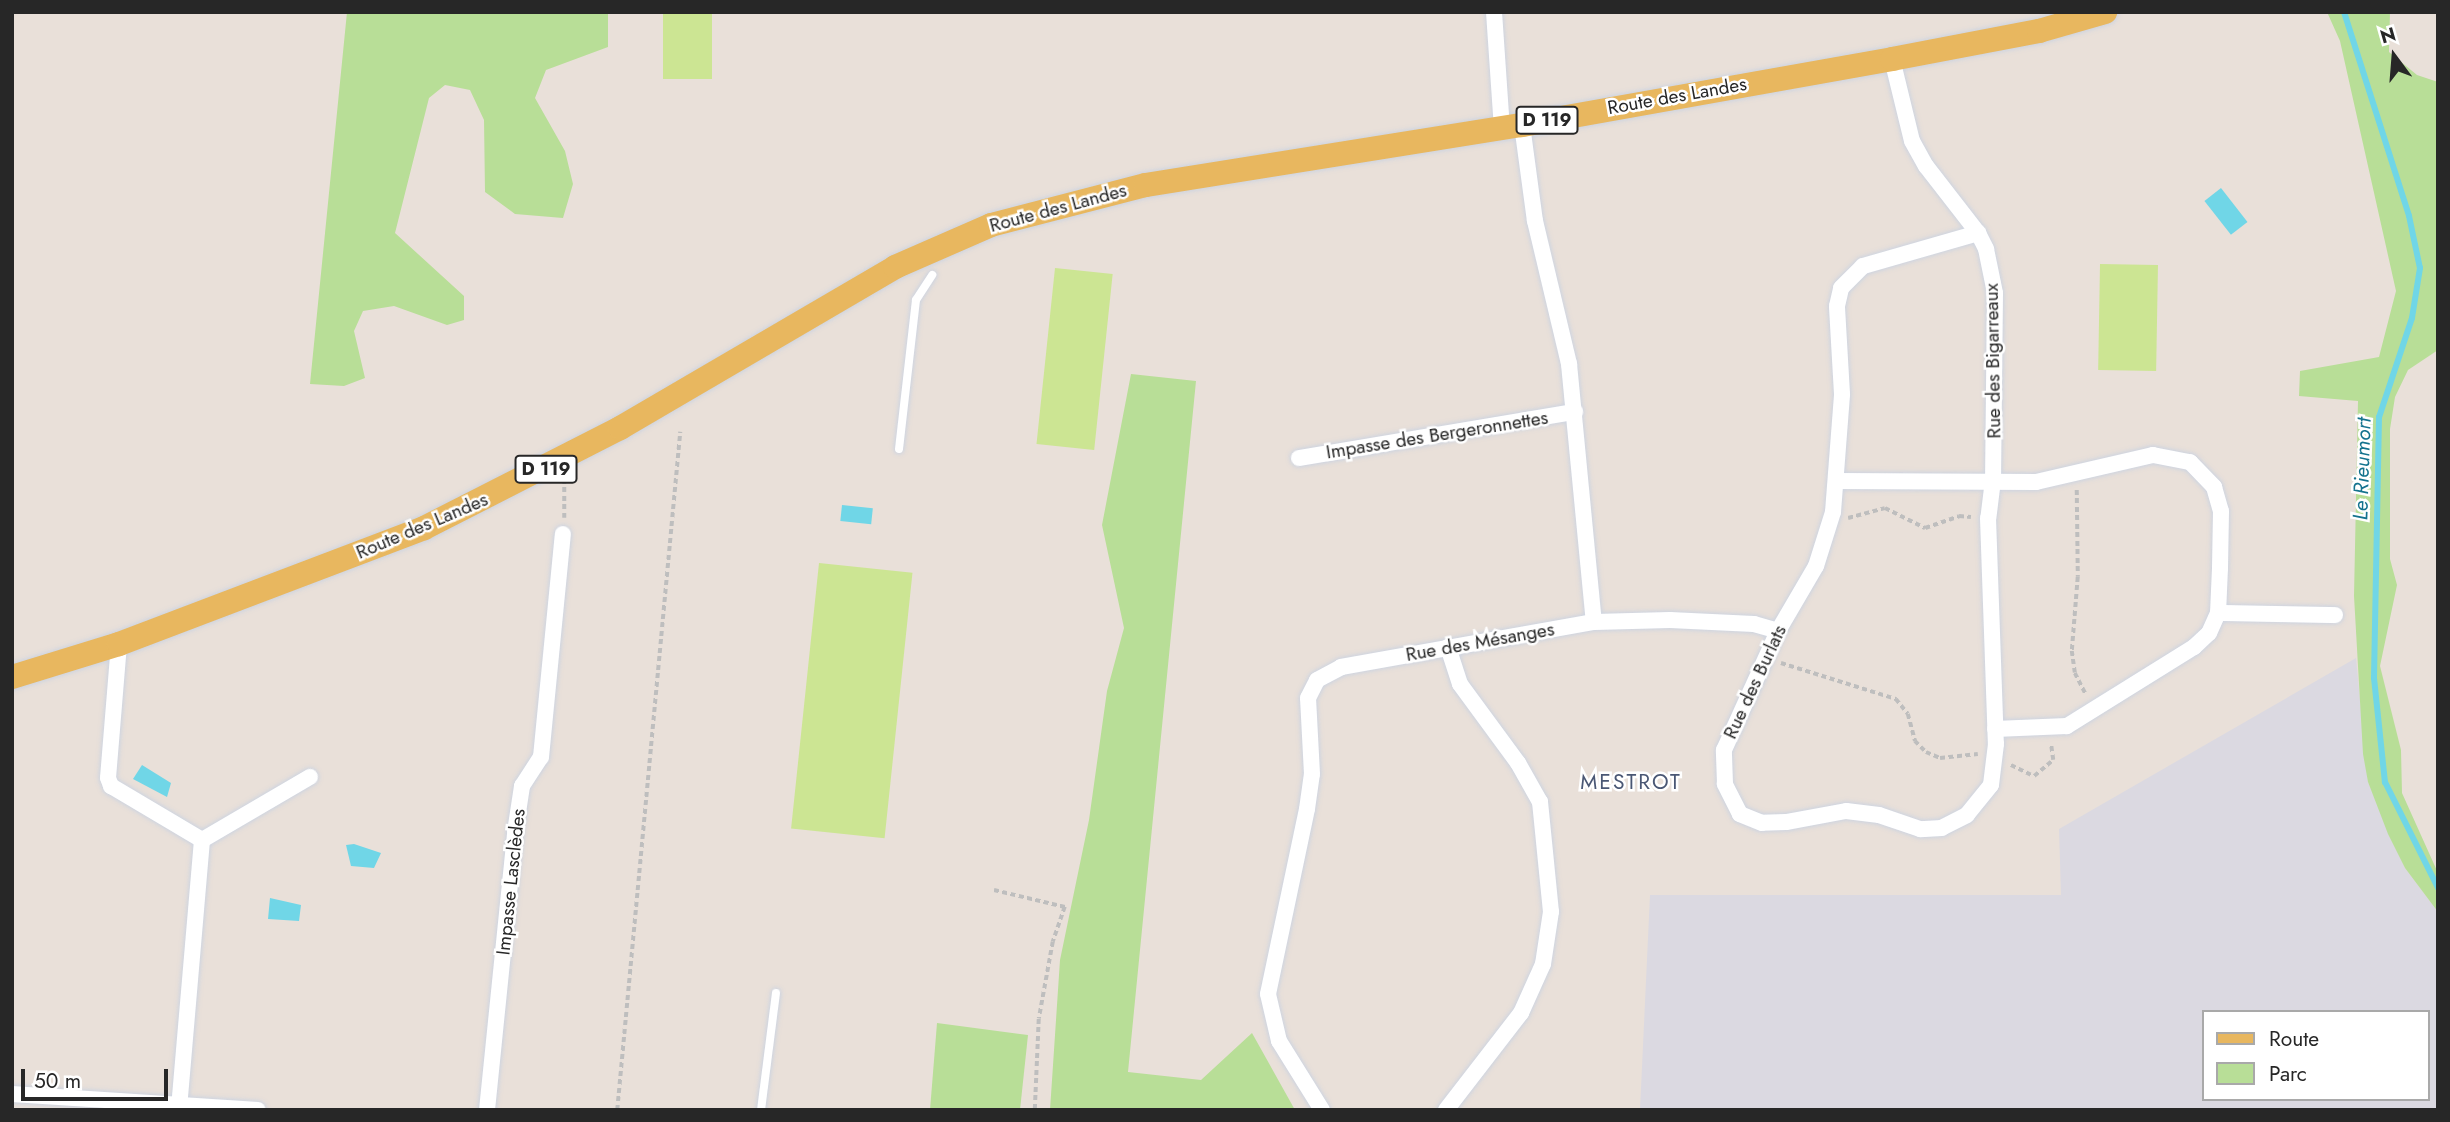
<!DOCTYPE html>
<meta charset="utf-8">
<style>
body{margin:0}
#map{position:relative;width:2450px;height:1122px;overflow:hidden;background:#e9e0d9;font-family:Jost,sans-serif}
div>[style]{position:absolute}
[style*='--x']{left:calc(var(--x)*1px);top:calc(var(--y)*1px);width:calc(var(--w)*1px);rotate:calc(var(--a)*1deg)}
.industrial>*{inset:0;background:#dbd9e1}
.green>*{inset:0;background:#b8de97}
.pitch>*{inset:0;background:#cce593;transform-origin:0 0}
.water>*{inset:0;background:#70d6e7;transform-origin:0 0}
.stream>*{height:6px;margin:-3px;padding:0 3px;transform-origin:3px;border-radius:3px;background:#70d6e7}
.path>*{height:3.5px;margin-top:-1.75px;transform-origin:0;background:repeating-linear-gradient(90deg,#bebebe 0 5px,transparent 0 8.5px)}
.roads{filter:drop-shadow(0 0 2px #ced4e0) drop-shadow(0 0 2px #ced4e0)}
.lane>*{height:8px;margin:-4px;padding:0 4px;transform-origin:4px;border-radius:4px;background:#fff}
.street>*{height:16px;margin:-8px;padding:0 8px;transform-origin:8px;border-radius:8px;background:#fff}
.primary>*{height:24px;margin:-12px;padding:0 12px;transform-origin:12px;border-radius:12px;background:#e8b75f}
span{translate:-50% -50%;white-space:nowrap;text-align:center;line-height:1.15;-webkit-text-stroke:5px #fff;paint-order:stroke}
.shield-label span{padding:2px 5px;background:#fff;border:2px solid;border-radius:5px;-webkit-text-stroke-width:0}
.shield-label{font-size:18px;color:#272727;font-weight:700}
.street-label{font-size:19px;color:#272727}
.water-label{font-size:21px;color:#14738e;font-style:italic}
.neighbourhood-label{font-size:21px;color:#4a5774;letter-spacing:2px}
.frame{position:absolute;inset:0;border:14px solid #272727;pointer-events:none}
.legend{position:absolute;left:2202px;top:1010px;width:228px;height:91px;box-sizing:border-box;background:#fff;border:2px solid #a9a9a9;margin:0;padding:9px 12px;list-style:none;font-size:21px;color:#272727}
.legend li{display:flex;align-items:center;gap:14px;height:35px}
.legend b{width:35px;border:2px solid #a9a9a9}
.north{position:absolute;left:2359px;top:21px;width:70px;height:70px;-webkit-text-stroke:5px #fff;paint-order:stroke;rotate:344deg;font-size:19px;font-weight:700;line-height:28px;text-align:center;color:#272727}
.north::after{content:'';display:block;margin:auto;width:24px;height:32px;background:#272727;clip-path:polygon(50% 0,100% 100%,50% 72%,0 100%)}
.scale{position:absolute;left:21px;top:1069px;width:147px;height:32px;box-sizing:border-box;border:4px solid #272727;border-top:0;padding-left:9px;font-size:21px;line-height:24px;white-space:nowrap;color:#272727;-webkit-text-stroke:5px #fff;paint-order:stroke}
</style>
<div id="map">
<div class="industrial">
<div style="clip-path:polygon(evenodd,2356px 658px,2368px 782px,2405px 868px,2438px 912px,2438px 1110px,1640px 1110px,1650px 895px,2061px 895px,2059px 829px,2356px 658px,2203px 1012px,2427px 1012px,2427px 1099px,2203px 1099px,2203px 1012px)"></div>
</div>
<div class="green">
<div style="clip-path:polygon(347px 12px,608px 12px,608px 47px,546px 70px,535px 98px,565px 151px,573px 184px,563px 218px,515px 214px,485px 192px,484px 120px,470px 90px,445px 85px,429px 98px,395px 233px,464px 296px,464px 320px,447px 325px,394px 306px,363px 311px,354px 331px,365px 378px,344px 386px,310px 384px)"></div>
<div style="clip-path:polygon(2327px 12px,2390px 12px,2389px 52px,2417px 75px,2438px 82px,2438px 350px,2408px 370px,2395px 397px,2390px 429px,2390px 559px,2397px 585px,2380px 666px,2401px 750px,2402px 793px,2438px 873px,2438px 912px,2405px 868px,2388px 834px,2368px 782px,2363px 754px,2354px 596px,2358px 401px,2299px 396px,2300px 371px,2379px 357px,2396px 291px,2340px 41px)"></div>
<div style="clip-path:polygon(1131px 374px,1196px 381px,1128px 1072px,1201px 1080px,1252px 1033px,1295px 1110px,1050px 1110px,1060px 960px,1089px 820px,1107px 691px,1124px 628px,1102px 525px)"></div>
<div style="clip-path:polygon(937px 1023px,1028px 1035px,1020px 1110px,930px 1110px)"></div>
</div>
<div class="pitch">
<div style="left:663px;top:12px;width:49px;height:67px"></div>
<div style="left:2100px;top:264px;width:58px;height:106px;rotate:1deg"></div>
<div style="left:1055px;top:268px;width:58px;height:177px;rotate:6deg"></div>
<div style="left:819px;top:563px;width:94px;height:267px;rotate:6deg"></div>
</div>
<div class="water">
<div style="left:2221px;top:188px;width:43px;height:21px;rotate:52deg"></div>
<div style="left:842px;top:505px;width:31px;height:16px;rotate:6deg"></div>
<div style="clip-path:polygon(142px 765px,171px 783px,167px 797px,133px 779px)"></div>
<div style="clip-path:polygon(354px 844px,381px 853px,374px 868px,351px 866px,346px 845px)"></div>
<div style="clip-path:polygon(270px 898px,301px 905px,299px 921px,268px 919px)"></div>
</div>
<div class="stream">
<div style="--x:2344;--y:12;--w:214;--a:72.3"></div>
<div style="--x:2409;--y:216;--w:53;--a:78.1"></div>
<div style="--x:2420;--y:268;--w:51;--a:99.1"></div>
<div style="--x:2412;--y:318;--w:104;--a:108.4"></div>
<div style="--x:2379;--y:417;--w:261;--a:91.1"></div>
<div style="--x:2374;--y:678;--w:105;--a:84"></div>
<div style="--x:2385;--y:782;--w:119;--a:63.4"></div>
</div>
<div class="path">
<div style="--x:2077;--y:490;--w:87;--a:89.3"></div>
<div style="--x:2078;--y:577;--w:74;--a:94.6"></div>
<div style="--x:2072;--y:651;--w:22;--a:82"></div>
<div style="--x:2075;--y:673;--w:25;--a:63"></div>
<div style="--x:564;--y:518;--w:38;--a:-90"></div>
<div style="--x:1848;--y:518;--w:38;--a:-15"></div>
<div style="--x:1885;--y:508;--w:45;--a:26.6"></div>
<div style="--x:1925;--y:528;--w:36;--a:-19"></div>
<div style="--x:1959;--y:516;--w:12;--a:5"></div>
<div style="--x:1781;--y:663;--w:121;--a:17.4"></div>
<div style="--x:1896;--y:699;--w:19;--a:51"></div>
<div style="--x:1908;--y:714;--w:28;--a:75"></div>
<div style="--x:1915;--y:741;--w:16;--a:45"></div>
<div style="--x:1926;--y:752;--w:15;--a:23"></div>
<div style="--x:1940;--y:758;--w:38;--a:-6"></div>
<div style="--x:2011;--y:765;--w:25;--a:26"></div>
<div style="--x:2034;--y:776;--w:25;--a:-40"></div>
<div style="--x:2053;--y:760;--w:15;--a:-98"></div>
<div style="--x:994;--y:890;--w:73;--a:13.5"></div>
<div style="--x:1065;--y:907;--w:37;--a:109"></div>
<div style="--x:1053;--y:942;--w:78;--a:100.3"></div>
<div style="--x:1039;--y:1019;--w:91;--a:92.5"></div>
<div style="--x:617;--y:1110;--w:681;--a:-84.69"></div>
</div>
<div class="roads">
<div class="lane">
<div style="--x:899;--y:449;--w:150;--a:-83.5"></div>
<div style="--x:916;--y:300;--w:30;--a:-57"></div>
<div style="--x:761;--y:1110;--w:118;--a:-82.7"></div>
</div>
<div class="street">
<div style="--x:1494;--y:12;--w:116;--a:86.1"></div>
<div style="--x:1892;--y:59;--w:84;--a:76.3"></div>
<div style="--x:1912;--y:141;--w:29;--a:61"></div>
<div style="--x:1926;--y:166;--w:85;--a:52.2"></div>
<div style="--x:1978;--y:233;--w:18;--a:63"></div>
<div style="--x:1986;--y:249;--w:45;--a:78.4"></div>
<div style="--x:1995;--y:293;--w:187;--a:90.6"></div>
<div style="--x:1993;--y:480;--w:38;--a:97"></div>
<div style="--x:1988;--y:518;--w:226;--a:88"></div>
<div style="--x:1996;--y:744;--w:41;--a:97"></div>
<div style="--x:1991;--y:785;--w:38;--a:129"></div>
<div style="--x:1967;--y:815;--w:28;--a:153"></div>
<div style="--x:1942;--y:828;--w:22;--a:177"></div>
<div style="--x:1920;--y:829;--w:43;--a:-161.1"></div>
<div style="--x:1879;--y:815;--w:33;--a:-173"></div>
<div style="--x:1846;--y:811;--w:61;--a:169.6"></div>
<div style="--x:1786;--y:822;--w:24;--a:178"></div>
<div style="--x:1762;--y:823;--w:24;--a:-158"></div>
<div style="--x:1740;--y:814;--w:34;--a:-117"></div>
<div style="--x:1725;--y:784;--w:34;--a:-92"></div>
<div style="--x:1724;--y:750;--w:131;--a:-65.6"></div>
<div style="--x:1778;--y:631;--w:75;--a:-59.7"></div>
<div style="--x:1816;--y:566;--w:57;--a:-72.5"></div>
<div style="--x:1833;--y:512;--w:118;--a:-85.6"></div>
<div style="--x:1842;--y:394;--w:88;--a:-93.3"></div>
<div style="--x:1837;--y:306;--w:18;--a:-77"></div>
<div style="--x:1841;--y:288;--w:31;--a:-45"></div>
<div style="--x:1863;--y:266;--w:120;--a:-16"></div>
<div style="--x:1522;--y:125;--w:97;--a:82.3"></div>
<div style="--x:1535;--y:221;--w:147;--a:76.6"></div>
<div style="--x:1569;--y:364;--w:259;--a:84.5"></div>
<div style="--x:1299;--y:458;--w:280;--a:-9.5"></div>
<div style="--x:1836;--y:481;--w:200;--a:0.3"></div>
<div style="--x:2036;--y:482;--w:120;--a:-13"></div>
<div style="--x:2153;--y:455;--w:38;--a:11"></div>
<div style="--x:2190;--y:462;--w:35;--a:46"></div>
<div style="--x:2214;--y:487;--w:25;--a:74"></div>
<div style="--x:2221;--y:511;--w:57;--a:91"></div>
<div style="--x:2220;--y:568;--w:45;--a:92.5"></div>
<div style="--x:2218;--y:613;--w:22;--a:114"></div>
<div style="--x:2209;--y:633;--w:21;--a:137"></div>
<div style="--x:2194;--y:647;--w:150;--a:148.1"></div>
<div style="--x:2067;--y:726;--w:72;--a:177.6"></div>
<div style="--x:2218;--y:613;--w:117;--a:1"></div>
<div style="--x:119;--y:644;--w:134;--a:94.7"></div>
<div style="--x:108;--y:778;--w:9;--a:69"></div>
<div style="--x:111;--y:786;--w:106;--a:30.7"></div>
<div style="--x:202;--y:840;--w:271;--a:94.9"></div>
<div style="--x:202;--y:840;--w:125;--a:-30.3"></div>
<div style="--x:12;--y:1094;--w:246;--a:3.7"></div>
<div style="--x:487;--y:1110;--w:279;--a:-84.2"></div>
<div style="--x:515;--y:832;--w:47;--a:-81.3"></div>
<div style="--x:522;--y:786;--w:35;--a:-57"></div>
<div style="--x:541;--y:757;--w:224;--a:-84.4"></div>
<div style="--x:1322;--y:1110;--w:81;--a:-121.9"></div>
<div style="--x:1279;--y:1041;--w:48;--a:-103.2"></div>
<div style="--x:1268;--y:994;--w:189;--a:-78.1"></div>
<div style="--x:1307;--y:809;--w:35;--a:-82"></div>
<div style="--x:1312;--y:774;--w:76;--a:-93"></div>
<div style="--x:1308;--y:698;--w:20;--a:-63"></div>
<div style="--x:1317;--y:680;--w:27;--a:-28"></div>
<div style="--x:1341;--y:667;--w:257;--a:-10.1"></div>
<div style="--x:1594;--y:622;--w:76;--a:-1.5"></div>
<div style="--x:1670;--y:620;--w:84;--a:2.7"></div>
<div style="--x:1754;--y:624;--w:25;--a:16"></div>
<div style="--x:1446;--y:1110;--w:123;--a:-52.3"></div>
<div style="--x:1521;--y:1013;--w:54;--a:-65.8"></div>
<div style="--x:1543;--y:964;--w:53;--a:-81.3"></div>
<div style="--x:1551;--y:912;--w:111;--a:-95.7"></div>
<div style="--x:1540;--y:802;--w:45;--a:-119.4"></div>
<div style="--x:1518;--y:763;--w:98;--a:-126.3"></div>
<div style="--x:1460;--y:684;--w:39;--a:-108"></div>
</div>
<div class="primary">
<div style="--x:12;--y:677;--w:112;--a:-17.1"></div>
<div style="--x:119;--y:644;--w:326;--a:-20.8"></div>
<div style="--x:424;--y:528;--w:220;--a:-27"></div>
<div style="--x:620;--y:428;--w:319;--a:-30.3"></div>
<div style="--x:895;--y:267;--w:105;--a:-23.6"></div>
<div style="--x:991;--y:225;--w:160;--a:-14.5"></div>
<div style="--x:1146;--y:185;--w:381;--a:-9.1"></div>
<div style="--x:1522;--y:125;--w:376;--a:-10.1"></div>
<div style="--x:1892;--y:59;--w:150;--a:-10.8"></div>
<div style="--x:2039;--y:31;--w:69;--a:-16.1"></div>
</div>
</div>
<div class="shield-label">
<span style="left:1547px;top:120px">D 119</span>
<span style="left:546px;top:469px">D 119</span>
</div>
<div class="street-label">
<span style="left:1677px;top:96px;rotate:-10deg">Route des Landes</span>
<span style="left:1058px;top:208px;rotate:-15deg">Route des Landes</span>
<span style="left:1993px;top:361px;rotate:-91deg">Rue des Bigarreaux</span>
<span style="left:1437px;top:435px;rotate:-9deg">Impasse des Bergeronnettes</span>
<span style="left:422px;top:526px;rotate:-23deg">Route des Landes</span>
<span style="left:1480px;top:642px;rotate:-10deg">Rue des Mésanges</span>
<span style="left:1755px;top:682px;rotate:-65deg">Rue des Burlats</span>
<span style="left:511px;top:882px;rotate:-84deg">Impasse Lasclèdes</span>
</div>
<div class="water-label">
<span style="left:2362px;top:469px;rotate:-88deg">Le Rieumort</span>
</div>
<div class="neighbourhood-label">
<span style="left:1631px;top:782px">MESTROT</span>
</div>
<div class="frame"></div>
<ul class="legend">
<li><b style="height:9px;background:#e8b75f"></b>Route</li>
<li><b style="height:19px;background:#b8de97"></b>Parc</li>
</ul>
<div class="north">N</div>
<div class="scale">50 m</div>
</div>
